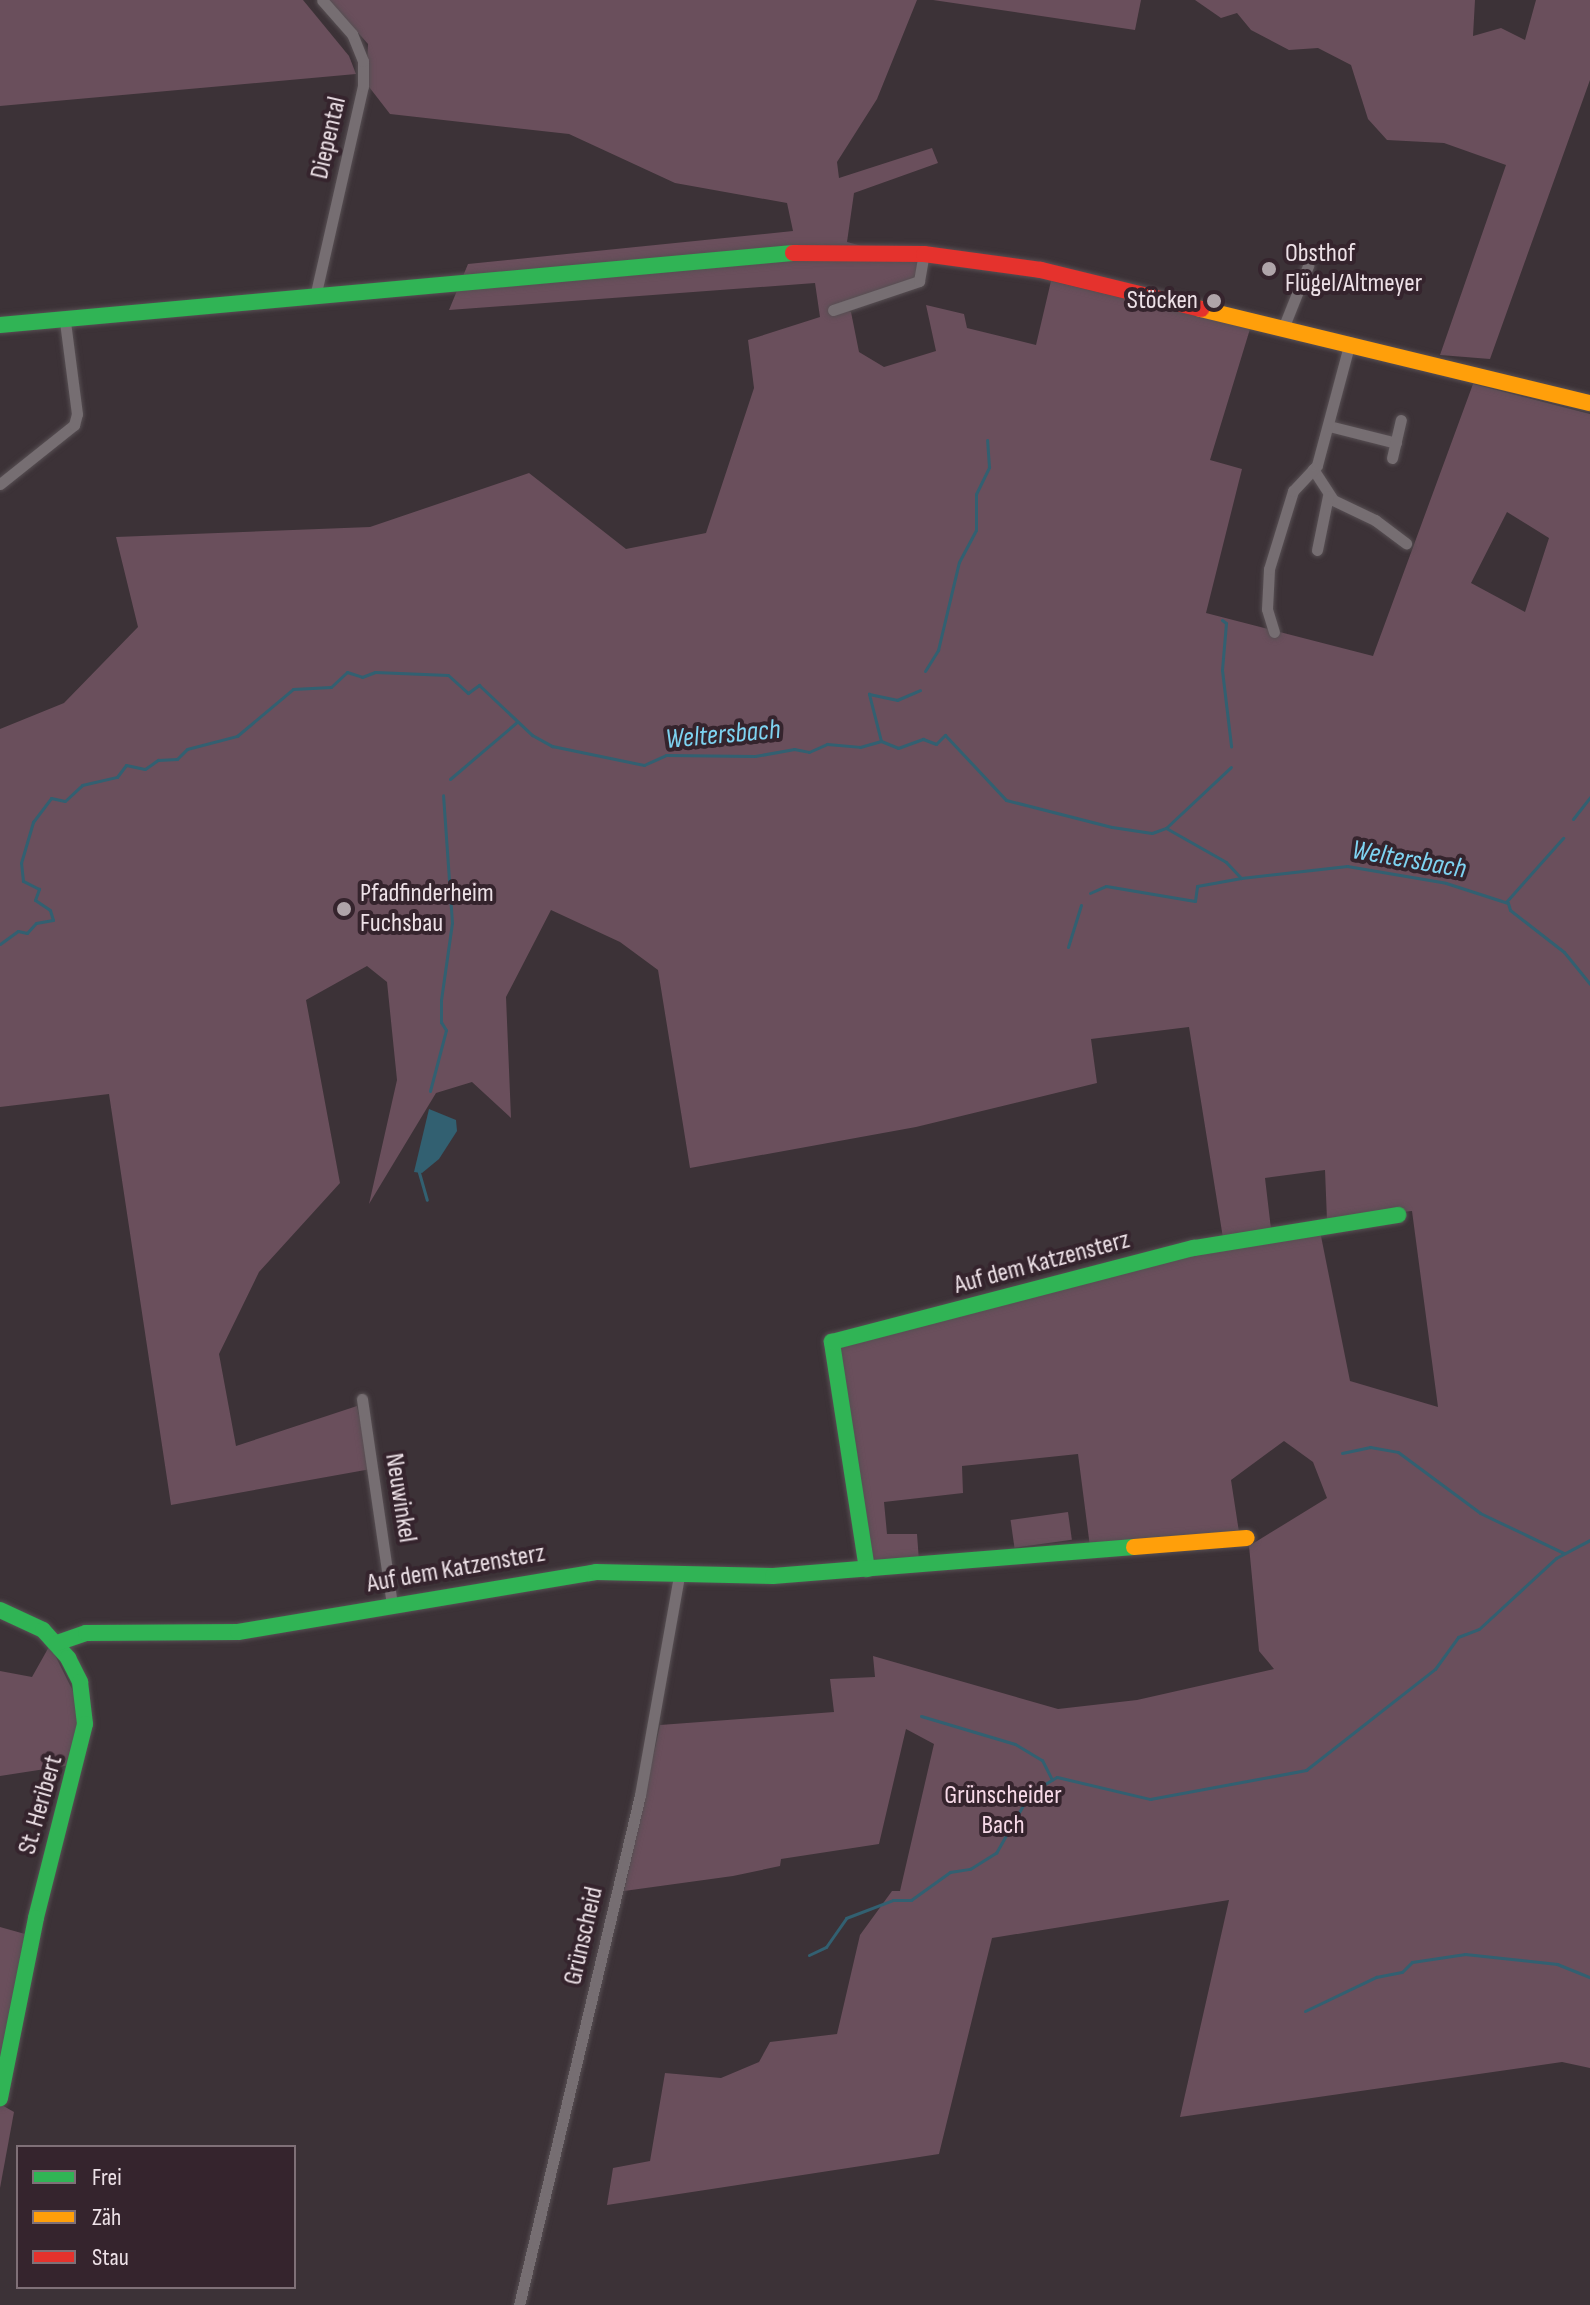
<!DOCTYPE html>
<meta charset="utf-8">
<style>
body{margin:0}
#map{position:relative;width:1590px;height:2305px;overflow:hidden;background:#3c3237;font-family:"Sofia Sans Condensed",sans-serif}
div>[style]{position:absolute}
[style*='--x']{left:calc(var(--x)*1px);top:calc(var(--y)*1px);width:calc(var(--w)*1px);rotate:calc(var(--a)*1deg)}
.green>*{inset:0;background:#6a4f5c;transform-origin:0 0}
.water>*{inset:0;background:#326071}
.stream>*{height:3px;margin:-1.5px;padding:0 1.5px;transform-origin:1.5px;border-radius:1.5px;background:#326071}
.roads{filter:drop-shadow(0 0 2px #574f53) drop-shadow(0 0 2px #574f53)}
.street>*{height:11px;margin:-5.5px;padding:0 5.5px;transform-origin:5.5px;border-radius:5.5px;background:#766e72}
.fast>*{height:16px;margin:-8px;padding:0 8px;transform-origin:8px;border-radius:8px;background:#30b455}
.slow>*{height:16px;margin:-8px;padding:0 8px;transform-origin:8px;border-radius:8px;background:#ff9f0a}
.jam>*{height:16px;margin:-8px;padding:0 8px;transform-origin:8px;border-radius:8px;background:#e5322d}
.dots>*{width:22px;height:22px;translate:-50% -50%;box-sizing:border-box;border:4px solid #35242d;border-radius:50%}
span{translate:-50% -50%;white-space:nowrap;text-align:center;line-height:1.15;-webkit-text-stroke:8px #35242d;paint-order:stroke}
.street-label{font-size:26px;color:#ede1e7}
.poi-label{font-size:26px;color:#ede1e7}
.left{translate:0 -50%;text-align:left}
.right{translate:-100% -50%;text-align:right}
.park-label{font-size:26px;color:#f7dae8}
.water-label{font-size:28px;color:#7ed3f1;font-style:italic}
.legend{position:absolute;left:16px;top:2145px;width:280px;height:144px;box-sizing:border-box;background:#35242d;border:2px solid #7f7077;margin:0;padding:10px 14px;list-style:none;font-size:24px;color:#ede1e7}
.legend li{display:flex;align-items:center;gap:16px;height:40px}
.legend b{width:40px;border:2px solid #7f7077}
</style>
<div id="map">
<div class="green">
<div style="clip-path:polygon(0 0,303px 0,349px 56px,356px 74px,0 106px)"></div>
<div style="clip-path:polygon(evenodd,329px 0,917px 0,877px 99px,837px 162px,839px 178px,932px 148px,938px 163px,854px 193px,847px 242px,917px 261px,917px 279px,841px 307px,851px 312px,859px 352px,884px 367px,936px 351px,926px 305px,964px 314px,967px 328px,1036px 345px,1051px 281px,1250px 329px,1210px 460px,1242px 469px,1206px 613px,1373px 656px,1473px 384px,1590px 414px,1590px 2068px,1562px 2062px,1180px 2117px,1229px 1900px,992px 1938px,939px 2154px,607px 2205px,613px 2168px,650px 2161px,665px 2073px,721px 2078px,759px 2062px,770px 2042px,837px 2034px,860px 1935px,892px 1891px,900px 1891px,934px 1744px,906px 1729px,879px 1844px,781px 1859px,780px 1866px,733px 1876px,624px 1891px,660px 1725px,834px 1712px,830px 1679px,875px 1677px,873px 1656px,1058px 1709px,1137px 1700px,1274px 1669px,1259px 1651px,1249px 1546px,1327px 1498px,1313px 1462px,1284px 1441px,1231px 1480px,1239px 1532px,1090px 1547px,1078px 1454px,962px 1466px,963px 1493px,884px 1502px,887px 1534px,917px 1534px,919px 1561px,870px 1565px,839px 1348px,1201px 1252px,1320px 1231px,1350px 1381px,1438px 1407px,1412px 1211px,1327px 1220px,1325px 1170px,1265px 1178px,1271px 1229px,1223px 1238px,1189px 1027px,1091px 1039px,1097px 1083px,916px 1127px,690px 1168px,658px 970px,620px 942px,551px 910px,506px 997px,511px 1118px,472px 1082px,436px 1093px,369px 1204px,397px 1080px,387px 982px,367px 966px,306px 1000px,340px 1183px,259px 1272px,219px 1354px,236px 1446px,357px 1406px,371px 1469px,171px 1505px,109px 1094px,0 1107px,0 729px,64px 703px,138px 627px,116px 537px,370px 527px,529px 473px,626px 549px,706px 533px,754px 388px,748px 340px,820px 317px,815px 283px,449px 310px,468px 264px,793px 231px,787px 203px,675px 183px,569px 134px,390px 114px,366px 83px,368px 44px,329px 0,1507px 512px,1549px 538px,1525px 612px,1471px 583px,1507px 512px)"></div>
<div style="clip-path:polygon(933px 0,1141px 0,1135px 30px)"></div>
<div style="clip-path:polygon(1195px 0,1475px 0,1473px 36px,1501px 28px,1525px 40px,1536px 0,1590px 0,1590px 80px,1490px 359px,1440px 355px,1506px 165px,1444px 143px,1387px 140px,1368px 119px,1351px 65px,1318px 48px,1289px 50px,1251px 30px,1237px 13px,1221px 18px)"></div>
<div style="left:1068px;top:1512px;width:28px;height:58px;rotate:82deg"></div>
<div style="clip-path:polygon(50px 1645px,74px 1693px,78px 1725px,71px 1765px,0 1776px,0 1671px,32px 1677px)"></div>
<div style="clip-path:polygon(0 1927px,25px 1934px,0 2060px)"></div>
<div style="clip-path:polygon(0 2104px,14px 2112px,0 2188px)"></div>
</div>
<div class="water">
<div style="clip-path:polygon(429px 1109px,456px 1120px,457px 1131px,439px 1159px,422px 1173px,414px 1172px)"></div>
</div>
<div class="stream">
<div style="--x:1222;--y:620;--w:5;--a:37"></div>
<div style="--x:1226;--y:623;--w:47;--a:94.9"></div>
<div style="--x:1222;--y:670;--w:77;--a:83.2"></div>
<div style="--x:925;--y:671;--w:25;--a:-58"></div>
<div style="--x:938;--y:650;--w:90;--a:-76.6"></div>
<div style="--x:959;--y:562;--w:36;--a:-62"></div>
<div style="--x:976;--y:530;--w:36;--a:-90"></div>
<div style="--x:976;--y:494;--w:30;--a:-64"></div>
<div style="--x:989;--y:467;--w:27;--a:-94"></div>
<div style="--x:881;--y:741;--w:49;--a:-104.3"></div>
<div style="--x:869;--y:694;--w:29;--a:12"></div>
<div style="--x:897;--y:700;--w:25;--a:-23"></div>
<div style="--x:450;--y:779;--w:88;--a:-40.4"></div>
<div style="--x:1573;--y:819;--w:28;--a:-52"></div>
<div style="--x:1166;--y:828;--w:89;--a:-43.2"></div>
<div style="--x:1090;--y:893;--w:17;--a:-24"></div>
<div style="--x:1106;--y:886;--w:90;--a:9.6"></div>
<div style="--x:1195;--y:901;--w:15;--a:-82"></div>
<div style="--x:1197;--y:886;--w:45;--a:-10.3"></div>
<div style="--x:1506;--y:902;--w:86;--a:-48.3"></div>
<div style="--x:0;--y:944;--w:22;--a:-36"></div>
<div style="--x:18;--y:931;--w:9;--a:13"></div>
<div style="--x:27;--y:933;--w:13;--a:-48"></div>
<div style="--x:36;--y:923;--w:17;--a:-10"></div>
<div style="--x:53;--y:920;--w:10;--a:-107"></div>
<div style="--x:50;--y:910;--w:18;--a:-146"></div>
<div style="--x:35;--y:900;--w:12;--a:-70"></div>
<div style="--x:39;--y:889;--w:18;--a:-153"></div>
<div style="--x:23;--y:881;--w:18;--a:-96"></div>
<div style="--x:21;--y:863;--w:43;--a:-73.7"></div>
<div style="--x:33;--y:822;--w:30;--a:-53"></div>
<div style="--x:51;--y:798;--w:14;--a:12"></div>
<div style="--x:65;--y:801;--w:23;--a:-43"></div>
<div style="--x:82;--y:785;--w:36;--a:-13"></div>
<div style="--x:117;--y:777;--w:15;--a:-53"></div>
<div style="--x:126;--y:765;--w:19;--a:12"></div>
<div style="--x:145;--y:769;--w:16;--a:-35"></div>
<div style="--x:158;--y:760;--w:19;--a:-3"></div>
<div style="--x:177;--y:759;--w:14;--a:-45"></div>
<div style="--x:187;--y:749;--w:52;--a:-14.6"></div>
<div style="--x:237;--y:736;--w:73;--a:-40"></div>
<div style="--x:293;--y:689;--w:38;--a:-3"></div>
<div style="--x:331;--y:687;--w:22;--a:-43"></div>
<div style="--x:347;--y:672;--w:16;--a:18"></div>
<div style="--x:362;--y:677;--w:14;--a:-21"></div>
<div style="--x:375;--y:672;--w:73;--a:2.4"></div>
<div style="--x:448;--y:675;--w:27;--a:42"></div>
<div style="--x:468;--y:693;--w:14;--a:-36"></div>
<div style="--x:479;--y:685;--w:73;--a:43.3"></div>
<div style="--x:532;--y:735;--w:23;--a:29"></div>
<div style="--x:552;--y:746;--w:94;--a:11.7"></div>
<div style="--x:644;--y:765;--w:24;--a:-24"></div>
<div style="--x:666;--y:755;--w:89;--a:0.6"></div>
<div style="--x:755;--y:756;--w:40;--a:-10"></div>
<div style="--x:794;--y:749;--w:15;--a:11"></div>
<div style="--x:809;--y:752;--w:20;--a:-24"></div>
<div style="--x:827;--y:744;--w:33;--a:5"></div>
<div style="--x:860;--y:747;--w:22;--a:-16"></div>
<div style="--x:881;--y:741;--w:18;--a:22"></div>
<div style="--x:898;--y:748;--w:27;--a:-20"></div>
<div style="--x:923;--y:739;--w:14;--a:21"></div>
<div style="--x:936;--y:744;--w:13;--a:-45"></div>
<div style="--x:945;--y:735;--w:89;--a:46.8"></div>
<div style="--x:1006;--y:800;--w:109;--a:14.3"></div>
<div style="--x:1112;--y:827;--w:40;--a:8.5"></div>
<div style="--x:1152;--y:833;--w:15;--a:-20"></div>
<div style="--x:1166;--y:828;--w:69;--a:29.5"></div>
<div style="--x:1226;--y:862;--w:22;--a:47"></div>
<div style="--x:1241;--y:878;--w:107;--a:-6.5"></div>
<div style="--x:1347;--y:866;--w:100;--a:9.7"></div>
<div style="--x:1446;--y:883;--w:65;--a:17.9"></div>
<div style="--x:1508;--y:903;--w:7;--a:74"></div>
<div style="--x:1510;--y:910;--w:68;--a:37.9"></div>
<div style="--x:1564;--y:952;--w:41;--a:50.9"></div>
<div style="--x:1068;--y:947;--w:44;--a:-72.8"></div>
<div style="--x:430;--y:1091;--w:63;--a:-75.3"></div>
<div style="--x:446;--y:1030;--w:9;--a:-122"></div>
<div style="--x:441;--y:1022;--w:22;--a:-90"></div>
<div style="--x:441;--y:1000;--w:78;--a:-81.9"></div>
<div style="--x:452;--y:923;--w:128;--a:-94"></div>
<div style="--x:418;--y:1169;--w:32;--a:74"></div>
<div style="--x:1342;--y:1453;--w:29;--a:-12"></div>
<div style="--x:1370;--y:1447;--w:28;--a:10"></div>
<div style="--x:1398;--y:1452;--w:102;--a:36.6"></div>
<div style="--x:1480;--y:1513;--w:93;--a:25.5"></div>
<div style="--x:921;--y:1716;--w:98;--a:16.6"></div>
<div style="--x:1015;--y:1744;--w:31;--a:31"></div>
<div style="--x:1042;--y:1760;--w:22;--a:63"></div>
<div style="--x:809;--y:1955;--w:19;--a:-25"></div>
<div style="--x:826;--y:1947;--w:35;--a:-55"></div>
<div style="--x:846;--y:1918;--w:50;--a:-21"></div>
<div style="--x:893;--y:1900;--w:18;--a:0"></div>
<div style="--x:911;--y:1900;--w:48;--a:-35.7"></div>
<div style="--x:950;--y:1872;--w:20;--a:-9"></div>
<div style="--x:970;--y:1869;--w:31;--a:-32"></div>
<div style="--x:996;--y:1853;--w:69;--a:-60.5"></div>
<div style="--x:1030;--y:1793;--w:31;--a:-31"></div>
<div style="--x:1057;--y:1777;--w:96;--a:13.3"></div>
<div style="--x:1150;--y:1799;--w:159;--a:-10.5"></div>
<div style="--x:1306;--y:1770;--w:164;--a:-38.1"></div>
<div style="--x:1435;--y:1669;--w:39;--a:-54"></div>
<div style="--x:1458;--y:1637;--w:22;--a:-21"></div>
<div style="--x:1479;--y:1629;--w:105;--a:-42.7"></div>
<div style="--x:1556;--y:1558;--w:38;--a:-28"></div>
<div style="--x:1305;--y:2011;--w:79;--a:-25.6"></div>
<div style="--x:1376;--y:1977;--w:26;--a:-11"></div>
<div style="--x:1402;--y:1972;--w:14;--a:-45"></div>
<div style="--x:1412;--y:1962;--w:54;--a:-8.6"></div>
<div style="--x:1465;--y:1954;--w:93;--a:6.2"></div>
<div style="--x:1557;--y:1964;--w:35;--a:22"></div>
</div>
<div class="roads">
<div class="street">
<div style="--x:315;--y:297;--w:216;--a:-77.2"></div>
<div style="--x:363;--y:86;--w:25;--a:-90"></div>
<div style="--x:363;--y:61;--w:29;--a:-112"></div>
<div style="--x:352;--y:34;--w:45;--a:-131.4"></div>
<div style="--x:833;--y:310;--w:91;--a:-18.6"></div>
<div style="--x:919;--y:281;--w:27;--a:-80"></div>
<div style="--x:1284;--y:326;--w:65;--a:-68.2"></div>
<div style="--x:1329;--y:426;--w:69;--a:14.2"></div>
<div style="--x:1392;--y:458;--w:39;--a:-77"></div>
<div style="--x:1313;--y:469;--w:37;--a:57"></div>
<div style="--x:1333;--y:500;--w:47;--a:25.5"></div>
<div style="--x:1375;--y:520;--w:39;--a:37"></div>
<div style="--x:0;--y:484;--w:95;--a:-38.6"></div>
<div style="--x:74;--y:425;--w:11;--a:-75"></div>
<div style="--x:77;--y:414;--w:94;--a:-97.4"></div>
<div style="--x:1317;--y:550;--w:55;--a:-78.5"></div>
<div style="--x:1274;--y:632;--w:24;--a:-107"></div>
<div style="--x:1267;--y:609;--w:40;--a:-87.1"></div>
<div style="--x:1269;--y:569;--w:82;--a:-72.9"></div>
<div style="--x:1293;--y:491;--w:35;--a:-47"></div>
<div style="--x:1317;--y:465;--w:127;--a:-75"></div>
<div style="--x:362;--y:1399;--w:207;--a:81.7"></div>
<div style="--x:519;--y:2305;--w:524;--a:-76.65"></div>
<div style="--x:640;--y:1795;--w:223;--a:-79.9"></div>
</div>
<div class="fast">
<div style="--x:0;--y:325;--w:796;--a:-5.19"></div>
<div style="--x:867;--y:1569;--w:230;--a:-98.8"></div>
<div style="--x:832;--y:1342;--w:374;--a:-14.6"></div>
<div style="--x:1194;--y:1248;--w:207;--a:-9.2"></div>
<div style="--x:0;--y:1610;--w:47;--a:24.9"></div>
<div style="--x:43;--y:1630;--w:38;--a:48"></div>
<div style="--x:68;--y:1658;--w:27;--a:63"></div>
<div style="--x:80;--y:1682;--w:42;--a:83.2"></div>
<div style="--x:85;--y:1724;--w:200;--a:104.2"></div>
<div style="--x:36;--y:1918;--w:184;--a:101.3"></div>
<div style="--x:57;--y:1643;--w:31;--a:-19"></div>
<div style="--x:86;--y:1633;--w:152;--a:-0.4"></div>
<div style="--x:238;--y:1632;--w:363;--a:-9.5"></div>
<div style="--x:596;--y:1572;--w:177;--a:1.3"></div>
<div style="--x:773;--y:1576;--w:362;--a:-4.6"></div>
</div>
<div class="slow">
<div style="--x:1201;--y:309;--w:400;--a:13.6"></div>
<div style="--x:1134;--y:1547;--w:113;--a:-4.6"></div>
</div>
<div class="jam">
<div style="--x:793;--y:253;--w:131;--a:0.4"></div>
<div style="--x:924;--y:254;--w:118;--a:7.8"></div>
<div style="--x:1041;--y:270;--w:165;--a:13.7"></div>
</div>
</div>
<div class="dots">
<div style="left:1269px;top:269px;background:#afa4a9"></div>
<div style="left:1214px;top:301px;background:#afa4a9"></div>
<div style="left:344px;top:909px;background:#afa4a9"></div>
</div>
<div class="street-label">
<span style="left:329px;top:138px;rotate:-77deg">Diepental</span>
<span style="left:1042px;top:1263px;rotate:-15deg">Auf dem Katzensterz</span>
<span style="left:400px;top:1498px;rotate:81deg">Neuwinkel</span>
<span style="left:456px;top:1569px;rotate:-10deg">Auf dem Katzensterz</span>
<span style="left:41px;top:1805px;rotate:-74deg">St. Heribert</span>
<span style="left:584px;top:1936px;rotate:-77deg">Grünscheid</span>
</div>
<div class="poi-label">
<span class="left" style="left:1285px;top:269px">Obsthof<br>Flügel/Altmeyer</span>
<span class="right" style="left:1198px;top:301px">Stöcken</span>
<span class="left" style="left:360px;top:909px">Pfadfinderheim<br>Fuchsbau</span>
</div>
<div class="park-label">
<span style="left:1003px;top:1811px">Grünscheider<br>Bach</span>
</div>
<div class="water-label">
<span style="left:723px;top:735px;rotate:-5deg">Weltersbach</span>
<span style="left:1409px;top:860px;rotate:10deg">Weltersbach</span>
</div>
<ul class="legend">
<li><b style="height:10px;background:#30b455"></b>Frei</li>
<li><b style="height:10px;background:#ff9f0a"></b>Zäh</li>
<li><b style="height:10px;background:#e5322d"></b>Stau</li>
</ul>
</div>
